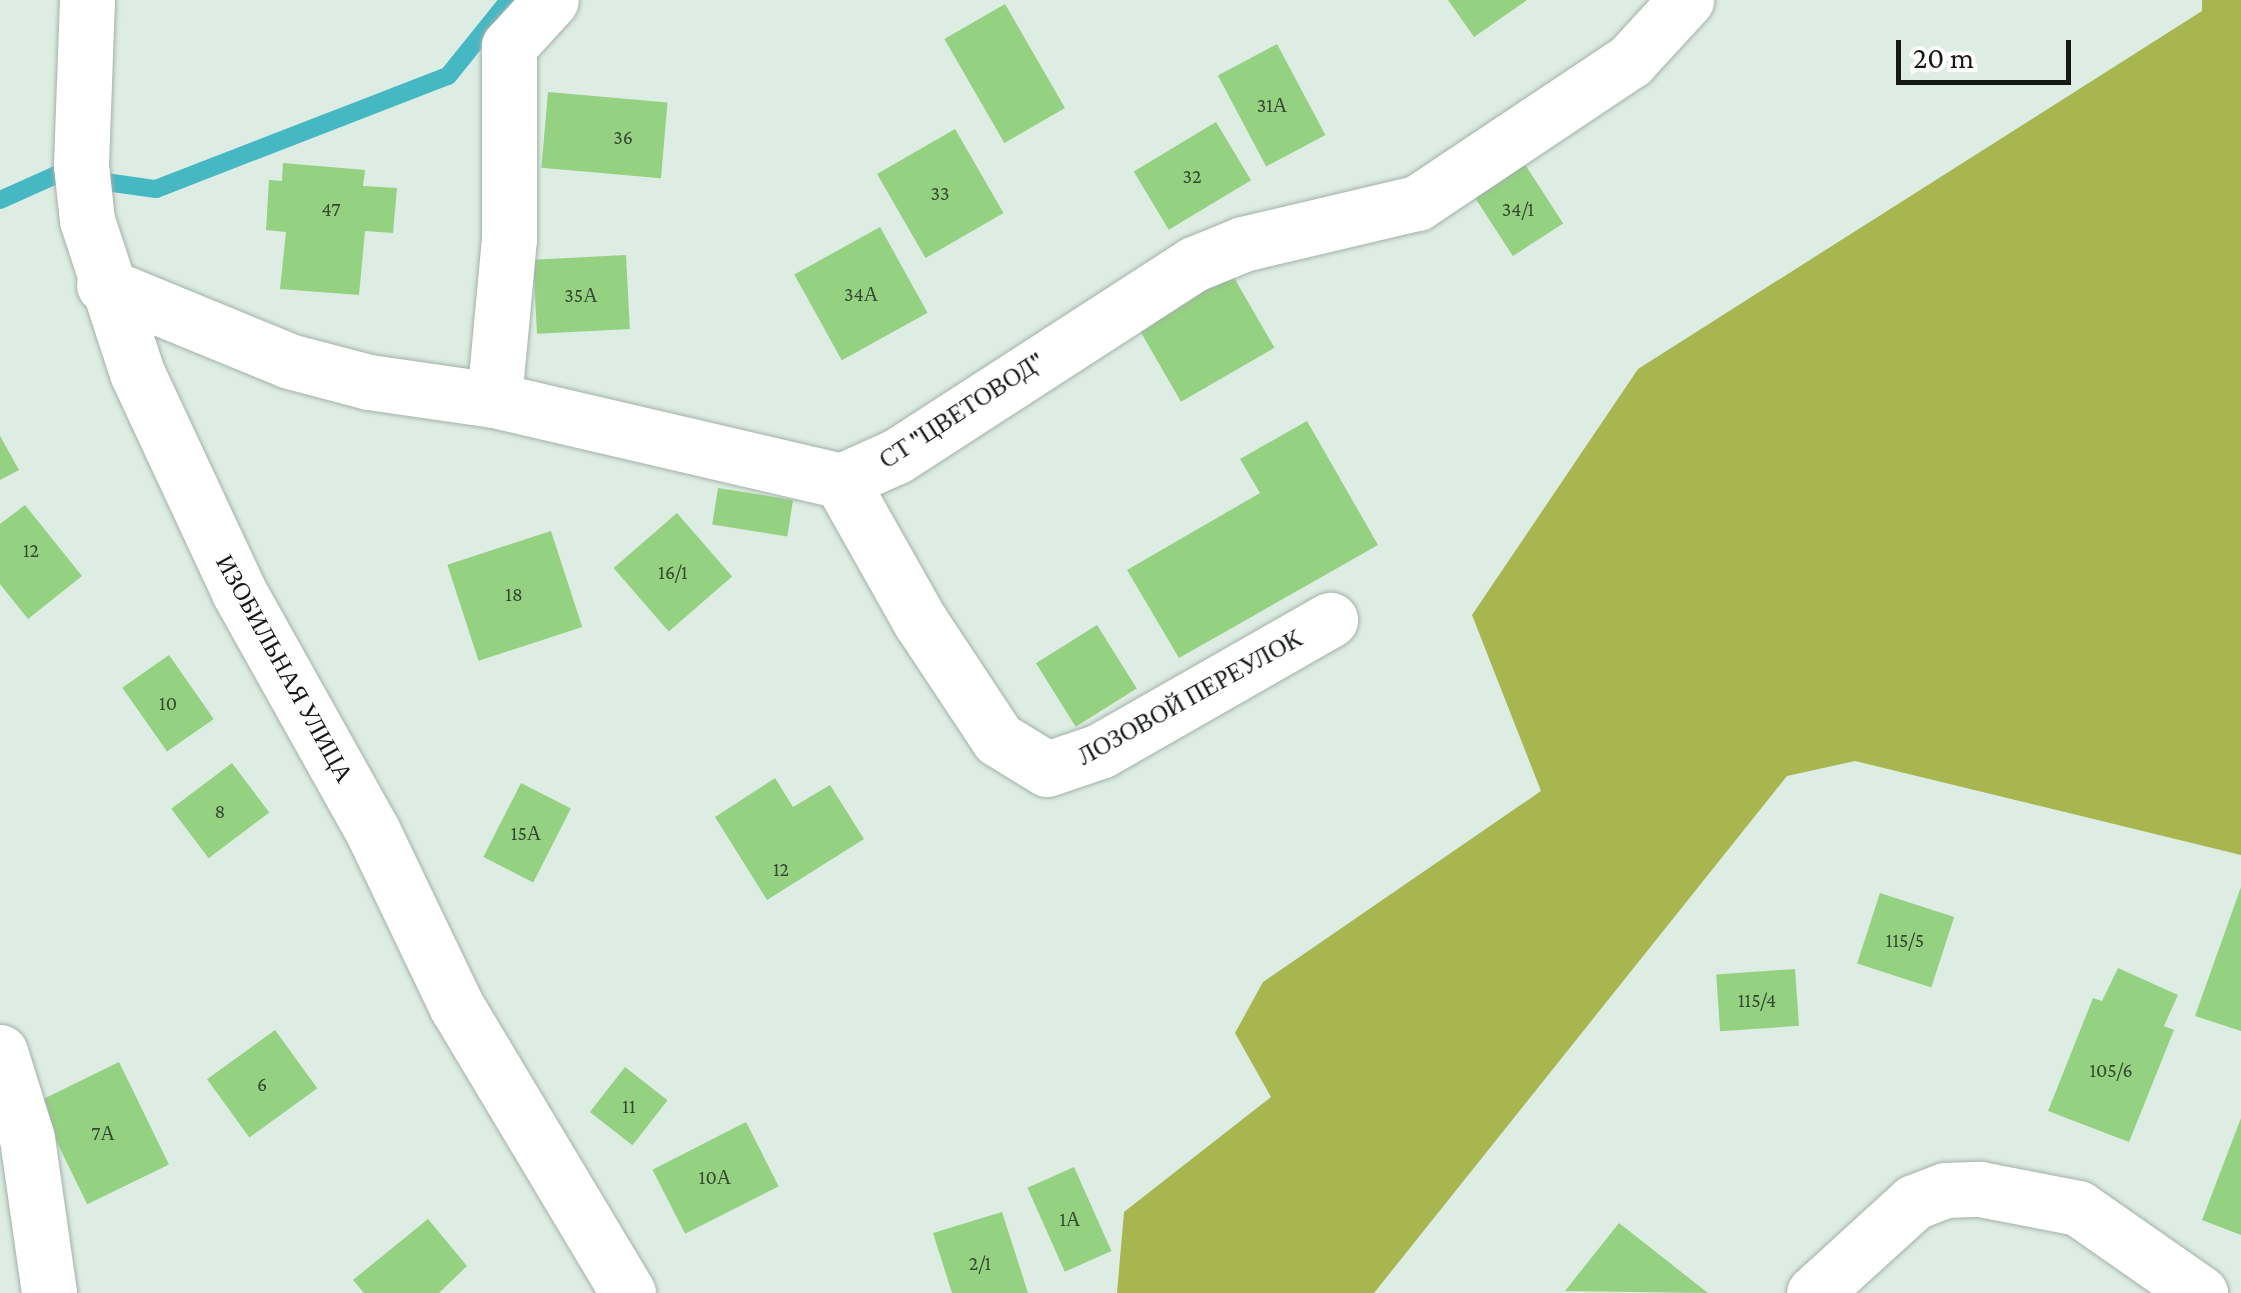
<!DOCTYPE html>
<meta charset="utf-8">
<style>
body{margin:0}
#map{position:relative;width:2241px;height:1293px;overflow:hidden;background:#ddede3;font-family:"Crimson Pro",serif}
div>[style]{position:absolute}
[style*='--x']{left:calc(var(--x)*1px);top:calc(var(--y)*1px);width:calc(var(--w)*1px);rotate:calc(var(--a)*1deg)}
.forest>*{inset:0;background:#a8b650}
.stream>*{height:18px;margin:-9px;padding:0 9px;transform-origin:9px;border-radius:9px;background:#46b8c4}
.building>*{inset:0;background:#94d180;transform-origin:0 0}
.roads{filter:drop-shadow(0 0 2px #a3b1a9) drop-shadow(0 0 2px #a3b1a9)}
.minor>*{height:55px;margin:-27.5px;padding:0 27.5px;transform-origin:27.5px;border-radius:27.5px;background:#fff}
span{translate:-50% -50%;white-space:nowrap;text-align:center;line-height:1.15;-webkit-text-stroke:10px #fff;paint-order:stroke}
.number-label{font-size:20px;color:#354831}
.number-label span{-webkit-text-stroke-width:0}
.street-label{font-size:25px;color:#151a17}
.scale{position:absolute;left:1896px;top:40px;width:175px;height:45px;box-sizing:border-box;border:5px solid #151a17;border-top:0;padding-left:12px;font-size:30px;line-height:35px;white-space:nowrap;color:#151a17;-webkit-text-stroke:8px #fff;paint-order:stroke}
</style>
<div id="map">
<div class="forest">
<div style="clip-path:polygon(2202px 0,2241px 0,2241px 855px,1855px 761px,1787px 776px,1374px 1293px,1117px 1293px,1124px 1212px,1271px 1097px,1235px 1033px,1263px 982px,1541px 791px,1472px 615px,1638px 369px,2202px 11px)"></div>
</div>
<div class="stream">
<div style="--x:0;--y:200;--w:61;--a:-24.1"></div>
<div style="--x:56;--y:175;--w:101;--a:8"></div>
<div style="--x:156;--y:189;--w:313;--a:-21.2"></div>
<div style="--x:448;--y:76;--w:97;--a:-51.2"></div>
</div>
<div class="building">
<div style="clip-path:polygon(1448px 0,1527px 0,1474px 37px)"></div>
<div style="left:1005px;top:4px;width:120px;height:70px;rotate:60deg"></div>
<div style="left:1277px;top:44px;width:103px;height:67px;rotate:62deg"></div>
<div style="left:548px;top:92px;width:120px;height:76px;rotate:5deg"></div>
<div style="left:1216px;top:122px;width:68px;height:96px;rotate:59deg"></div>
<div style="left:955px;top:129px;width:97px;height:90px;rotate:60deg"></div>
<div style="clip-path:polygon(283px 163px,365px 170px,363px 186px,397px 188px,393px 233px,365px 231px,359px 295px,280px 289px,286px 232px,266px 230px,269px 180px,282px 181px)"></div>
<div style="left:1524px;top:163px;width:72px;height:60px;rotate:57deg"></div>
<div style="left:880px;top:227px;width:98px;height:98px;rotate:61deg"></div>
<div style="left:626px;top:255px;width:74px;height:93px;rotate:87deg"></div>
<div style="left:1229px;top:269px;width:91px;height:108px;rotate:60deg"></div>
<div style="clip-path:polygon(1307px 421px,1378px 545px,1179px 658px,1127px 570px,1260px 493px,1240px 459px)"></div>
<div style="clip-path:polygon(0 436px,19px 470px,0 480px)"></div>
<div style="left:718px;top:488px;width:76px;height:37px;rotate:9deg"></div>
<div style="clip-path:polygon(25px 505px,82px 576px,28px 619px,0 584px,0 524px)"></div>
<div style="left:677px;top:513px;width:84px;height:84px;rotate:49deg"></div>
<div style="left:551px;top:531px;width:101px;height:109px;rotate:72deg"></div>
<div style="left:1097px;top:625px;width:75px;height:72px;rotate:58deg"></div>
<div style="left:169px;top:655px;width:78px;height:57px;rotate:55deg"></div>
<div style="left:232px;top:763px;width:62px;height:76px;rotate:53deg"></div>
<div style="clip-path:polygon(775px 778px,793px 807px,830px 785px,864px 839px,767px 900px,715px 817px)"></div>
<div style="left:521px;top:783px;width:56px;height:83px;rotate:27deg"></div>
<div style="clip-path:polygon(2241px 887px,2241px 1031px,2195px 1016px)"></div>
<div style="left:1880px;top:893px;width:78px;height:74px;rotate:18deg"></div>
<div style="clip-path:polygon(2118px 968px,2178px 995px,2164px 1026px,2174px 1030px,2129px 1142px,2048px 1111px,2093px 998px,2102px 1001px)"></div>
<div style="left:1795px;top:969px;width:57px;height:79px;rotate:86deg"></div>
<div style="left:275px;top:1030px;width:72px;height:84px;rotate:54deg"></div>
<div style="left:119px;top:1062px;width:114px;height:91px;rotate:64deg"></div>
<div style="left:625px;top:1067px;width:54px;height:57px;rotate:38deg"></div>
<div style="clip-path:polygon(2241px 1118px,2241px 1235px,2202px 1220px)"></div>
<div style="left:746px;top:1122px;width:72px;height:105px;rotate:63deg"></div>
<div style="left:1074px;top:1167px;width:92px;height:51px;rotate:66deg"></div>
<div style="clip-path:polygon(1002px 1212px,1028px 1293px,952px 1293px,933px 1233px)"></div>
<div style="clip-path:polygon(428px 1219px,467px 1266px,439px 1293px,364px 1293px,353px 1280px)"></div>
<div style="clip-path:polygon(1619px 1223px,1708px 1293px,1565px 1291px)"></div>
</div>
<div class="roads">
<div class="minor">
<div style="--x:87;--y:0;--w:165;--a:92.1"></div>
<div style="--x:81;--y:165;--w:55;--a:83.8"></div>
<div style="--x:87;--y:220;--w:161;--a:71.9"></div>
<div style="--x:137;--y:373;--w:242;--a:65"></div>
<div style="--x:239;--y:592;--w:275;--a:60.8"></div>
<div style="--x:373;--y:832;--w:194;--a:64.4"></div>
<div style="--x:457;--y:1007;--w:333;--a:59.1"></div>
<div style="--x:104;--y:285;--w:200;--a:22.3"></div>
<div style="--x:289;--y:361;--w:83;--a:14.7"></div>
<div style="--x:369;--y:382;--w:126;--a:8.2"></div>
<div style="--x:494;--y:400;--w:356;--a:13.1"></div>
<div style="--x:841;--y:481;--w:61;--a:-24.1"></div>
<div style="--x:897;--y:456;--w:354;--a:-32.9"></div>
<div style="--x:1194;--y:264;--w:53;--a:-22.2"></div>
<div style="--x:1243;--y:244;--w:179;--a:-13.3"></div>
<div style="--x:1417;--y:203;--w:256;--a:-33.7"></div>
<div style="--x:1630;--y:61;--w:83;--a:-47.4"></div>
<div style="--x:494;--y:400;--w:162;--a:-84.7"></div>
<div style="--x:509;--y:239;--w:193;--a:-90"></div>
<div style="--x:509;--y:46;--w:62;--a:-47.6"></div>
<div style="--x:841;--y:481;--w:161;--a:60.6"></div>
<div style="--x:920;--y:621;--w:141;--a:56.5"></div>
<div style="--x:998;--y:739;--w:57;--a:31.5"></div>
<div style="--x:1047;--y:769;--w:56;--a:-18.8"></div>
<div style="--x:1100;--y:751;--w:265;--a:-29.7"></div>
<div style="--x:0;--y:1052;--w:90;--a:72.6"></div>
<div style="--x:27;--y:1138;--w:157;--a:81.9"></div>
<div style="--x:1814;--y:1293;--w:135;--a:-42.3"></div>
<div style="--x:1914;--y:1202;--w:33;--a:-21"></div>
<div style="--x:1945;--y:1190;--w:35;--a:-2"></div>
<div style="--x:1980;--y:1189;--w:100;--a:11"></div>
<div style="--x:2078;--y:1208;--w:149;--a:34.9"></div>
</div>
</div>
<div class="number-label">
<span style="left:1272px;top:105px">31А</span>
<span style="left:623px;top:137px">36</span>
<span style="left:1192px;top:176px">32</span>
<span style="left:940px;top:193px">33</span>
<span style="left:331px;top:209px">47</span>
<span style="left:1518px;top:209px">34/1</span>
<span style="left:861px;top:294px">34А</span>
<span style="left:581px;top:295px">35А</span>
<span style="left:31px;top:550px">12</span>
<span style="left:673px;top:572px">16/1</span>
<span style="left:514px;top:594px">18</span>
<span style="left:168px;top:703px">10</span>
<span style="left:220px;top:811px">8</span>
<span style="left:526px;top:833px">15А</span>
<span style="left:781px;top:869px">12</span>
<span style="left:1905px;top:940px">115/5</span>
<span style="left:1757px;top:1000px">115/4</span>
<span style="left:2111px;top:1070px">105/6</span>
<span style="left:262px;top:1084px">6</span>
<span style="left:629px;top:1106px">11</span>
<span style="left:103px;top:1133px">7А</span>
<span style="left:715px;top:1177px">10А</span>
<span style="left:1070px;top:1219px">1А</span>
<span style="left:980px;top:1263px">2/1</span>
</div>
<div class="street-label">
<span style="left:962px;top:411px;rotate:-33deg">СТ "ЦВЕТОВОД"</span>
<span style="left:284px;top:669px;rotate:61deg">ИЗОБИЛЬНАЯ УЛИЦА</span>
<span style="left:1190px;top:698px;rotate:-29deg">ЛОЗОВОЙ ПЕРЕУЛОК</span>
</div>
<div class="scale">20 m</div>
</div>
